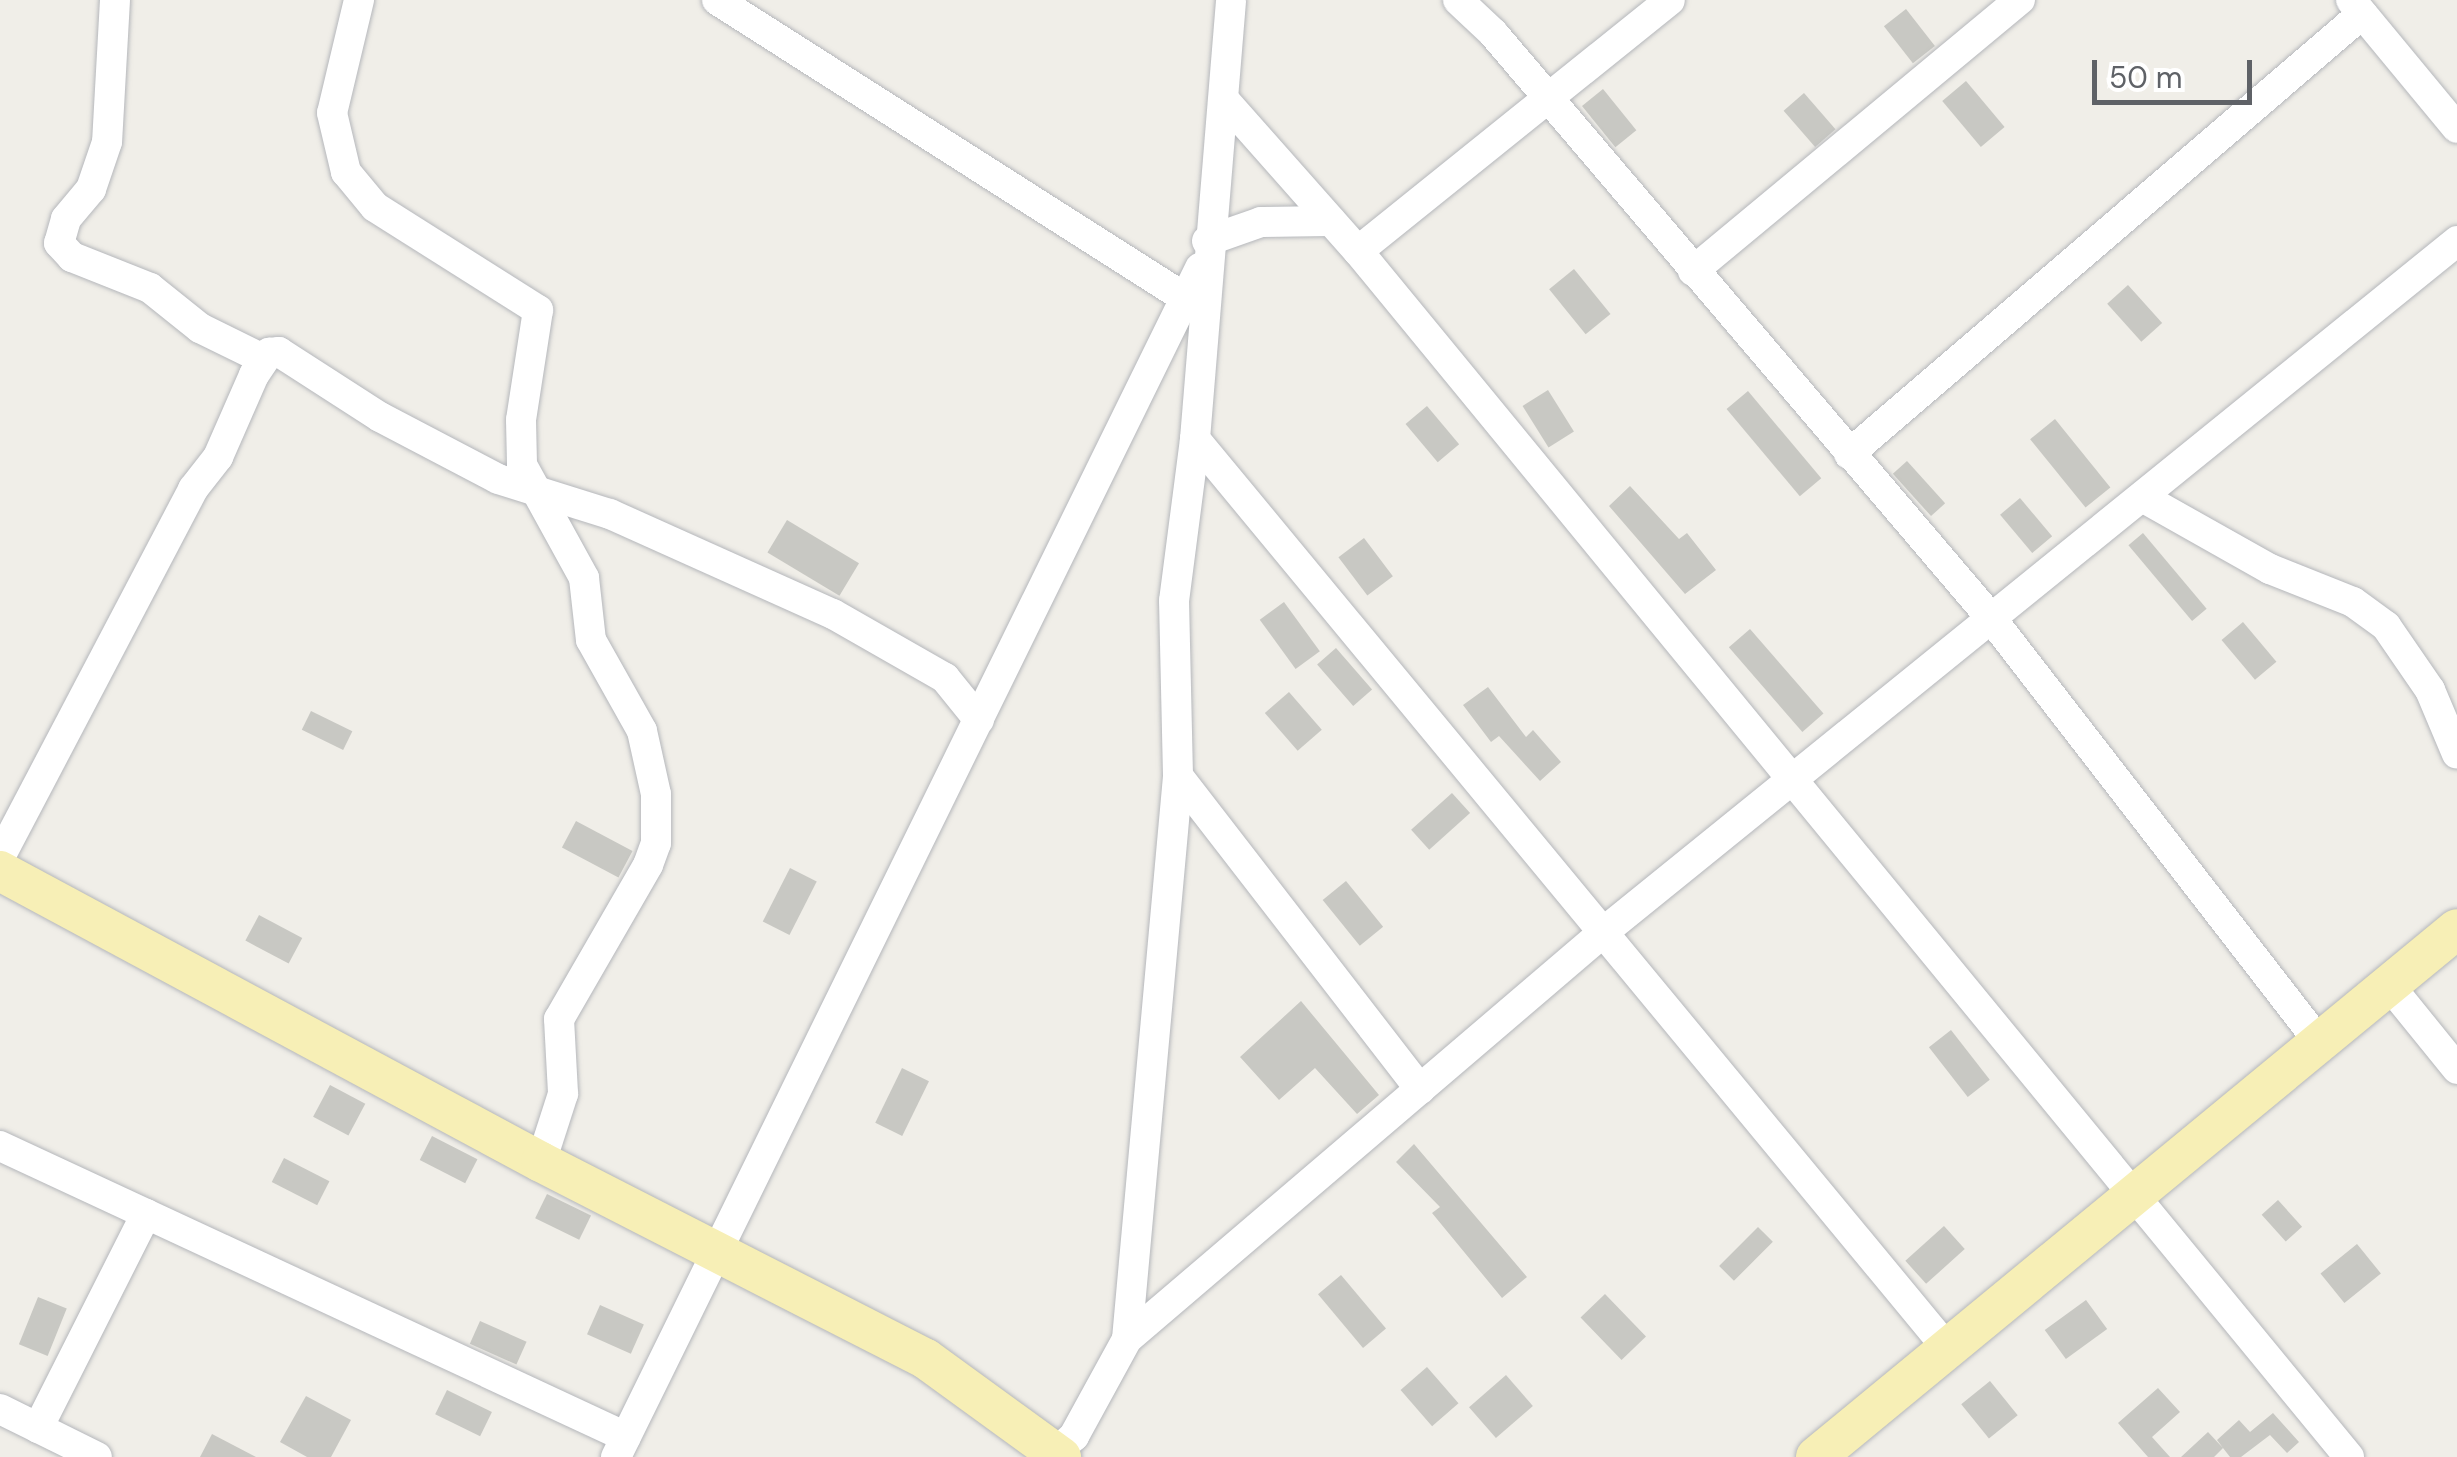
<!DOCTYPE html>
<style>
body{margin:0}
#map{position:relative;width:2457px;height:1457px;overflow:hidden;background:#f0eee8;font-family:"DM Sans",sans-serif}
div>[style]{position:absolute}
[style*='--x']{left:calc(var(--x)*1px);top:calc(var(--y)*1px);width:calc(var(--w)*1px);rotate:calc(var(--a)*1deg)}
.building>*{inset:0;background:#c8c8c3;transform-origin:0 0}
.roads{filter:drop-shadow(0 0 2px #b5b7bb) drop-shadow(0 0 2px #b5b7bb)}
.minor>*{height:30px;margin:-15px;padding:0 15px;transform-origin:15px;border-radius:15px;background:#fff}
.major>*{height:40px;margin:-20px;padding:0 20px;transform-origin:20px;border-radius:20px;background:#f7efb6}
span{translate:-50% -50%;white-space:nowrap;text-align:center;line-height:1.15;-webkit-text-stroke:10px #fff;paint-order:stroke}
.scale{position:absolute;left:2092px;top:60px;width:160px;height:45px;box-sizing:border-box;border:5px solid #5f6267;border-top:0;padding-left:12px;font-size:30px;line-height:35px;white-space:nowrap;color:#5f6267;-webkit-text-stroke:8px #fff;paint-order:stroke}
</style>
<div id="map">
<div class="building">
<div style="left:1906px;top:9px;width:47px;height:28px;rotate:52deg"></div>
<div style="left:1966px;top:81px;width:60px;height:31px;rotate:50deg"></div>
<div style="left:1603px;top:89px;width:53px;height:27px;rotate:51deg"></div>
<div style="left:1804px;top:93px;width:48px;height:27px;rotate:49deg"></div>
<div style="left:1574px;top:269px;width:58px;height:32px;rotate:51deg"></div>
<div style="left:2128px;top:285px;width:51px;height:28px;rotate:48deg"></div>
<div style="left:1548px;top:390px;width:49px;height:30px;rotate:58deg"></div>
<div style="left:1748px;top:391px;width:114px;height:28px;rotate:50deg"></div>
<div style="left:1427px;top:406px;width:50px;height:28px;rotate:50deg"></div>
<div style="left:2055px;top:419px;width:88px;height:32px;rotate:51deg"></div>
<div style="left:1907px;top:461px;width:57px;height:19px;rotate:48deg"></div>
<div style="clip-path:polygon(1630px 486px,1679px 539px,1687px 533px,1716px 570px,1685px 594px,1609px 506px)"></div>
<div style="left:2020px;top:498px;width:50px;height:26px;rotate:50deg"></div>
<div style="left:787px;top:520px;width:84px;height:38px;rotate:31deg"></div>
<div style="left:2143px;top:533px;width:99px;height:19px;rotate:50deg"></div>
<div style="left:1364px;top:538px;width:48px;height:32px;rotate:53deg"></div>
<div style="left:1284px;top:602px;width:61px;height:30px;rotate:54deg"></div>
<div style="left:2243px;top:622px;width:52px;height:28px;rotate:50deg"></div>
<div style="left:1750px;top:629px;width:112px;height:28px;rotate:49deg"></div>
<div style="left:1336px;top:648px;width:55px;height:25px;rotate:49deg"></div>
<div style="clip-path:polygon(1488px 687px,1526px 737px,1533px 730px,1561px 762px,1540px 781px,1499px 736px,1491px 742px,1463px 705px)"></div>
<div style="left:1289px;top:692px;width:50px;height:32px;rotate:49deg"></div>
<div style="left:311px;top:711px;width:46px;height:21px;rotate:26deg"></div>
<div style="left:1452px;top:793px;width:27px;height:55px;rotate:48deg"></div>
<div style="left:576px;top:821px;width:64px;height:30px;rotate:28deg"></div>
<div style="left:790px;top:868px;width:30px;height:60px;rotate:27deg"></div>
<div style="left:1346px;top:881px;width:59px;height:30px;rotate:51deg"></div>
<div style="left:259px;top:915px;width:49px;height:29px;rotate:28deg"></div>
<div style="clip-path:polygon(1301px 1001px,1379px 1095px,1357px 1114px,1315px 1068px,1279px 1100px,1240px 1057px)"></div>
<div style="left:1951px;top:1030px;width:63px;height:28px;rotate:52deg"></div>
<div style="left:902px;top:1068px;width:30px;height:61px;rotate:26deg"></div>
<div style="left:330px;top:1085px;width:40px;height:36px;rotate:28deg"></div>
<div style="left:432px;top:1136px;width:51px;height:27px;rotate:27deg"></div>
<div style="clip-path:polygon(1414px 1144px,1527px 1277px,1502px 1298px,1432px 1213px,1440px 1207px,1396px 1162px)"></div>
<div style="left:284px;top:1158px;width:51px;height:27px;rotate:27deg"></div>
<div style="left:547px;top:1194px;width:49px;height:27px;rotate:26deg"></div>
<div style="left:2278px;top:1200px;width:36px;height:22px;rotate:48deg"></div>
<div style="left:1944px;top:1226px;width:31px;height:52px;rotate:48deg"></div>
<div style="left:1758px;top:1227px;width:21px;height:55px;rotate:45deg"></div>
<div style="left:2357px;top:1244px;width:38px;height:47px;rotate:51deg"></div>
<div style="left:1341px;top:1275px;width:70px;height:30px;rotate:50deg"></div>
<div style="left:1605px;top:1294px;width:59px;height:34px;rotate:46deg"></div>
<div style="left:38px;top:1297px;width:31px;height:51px;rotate:22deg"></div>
<div style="left:2086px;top:1300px;width:36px;height:51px;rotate:54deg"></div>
<div style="left:600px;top:1305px;width:48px;height:32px;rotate:24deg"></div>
<div style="left:480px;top:1321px;width:51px;height:25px;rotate:24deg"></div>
<div style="left:1427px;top:1367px;width:48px;height:35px;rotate:49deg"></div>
<div style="left:1506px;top:1375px;width:41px;height:49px;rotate:49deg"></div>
<div style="left:1990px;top:1381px;width:44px;height:37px;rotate:51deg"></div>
<div style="clip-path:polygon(2158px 1388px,2180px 1412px,2152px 1437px,2170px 1457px,2148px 1457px,2118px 1423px)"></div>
<div style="left:447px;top:1390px;width:50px;height:27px;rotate:26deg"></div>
<div style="clip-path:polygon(306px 1396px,351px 1420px,331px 1457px,307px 1457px,280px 1442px)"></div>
<div style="clip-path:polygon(2273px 1413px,2299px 1442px,2287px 1453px,2270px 1435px,2241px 1457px,2230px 1457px,2223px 1448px,2214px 1457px,2181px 1457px,2208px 1432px,2223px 1448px,2217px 1440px,2239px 1420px,2250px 1432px)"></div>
<div style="clip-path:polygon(212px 1434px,256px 1457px,200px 1457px)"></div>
</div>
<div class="roads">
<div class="minor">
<div style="--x:115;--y:0;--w:142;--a:93.2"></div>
<div style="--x:107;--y:142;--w:50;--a:108.8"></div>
<div style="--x:91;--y:189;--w:39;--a:130"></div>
<div style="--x:66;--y:219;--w:25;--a:106"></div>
<div style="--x:59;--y:243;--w:19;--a:47"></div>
<div style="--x:72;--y:257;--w:84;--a:21.7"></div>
<div style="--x:150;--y:288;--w:64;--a:38.7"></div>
<div style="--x:200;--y:328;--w:70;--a:26.2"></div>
<div style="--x:359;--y:0;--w:116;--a:103.4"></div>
<div style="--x:332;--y:113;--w:61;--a:76.7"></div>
<div style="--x:346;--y:172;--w:45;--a:50.4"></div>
<div style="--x:375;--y:207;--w:193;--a:32.3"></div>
<div style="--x:538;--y:310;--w:111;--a:98.8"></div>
<div style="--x:521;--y:420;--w:45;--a:88.7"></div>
<div style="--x:522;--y:465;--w:129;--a:61.2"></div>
<div style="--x:584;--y:578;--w:62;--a:83.6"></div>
<div style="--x:591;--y:640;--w:104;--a:60.7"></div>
<div style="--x:642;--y:731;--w:65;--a:77.5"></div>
<div style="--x:656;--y:794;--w:49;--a:90"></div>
<div style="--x:656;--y:843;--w:23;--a:110"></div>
<div style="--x:648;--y:865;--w:178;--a:120"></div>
<div style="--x:559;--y:1019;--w:75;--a:86.9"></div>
<div style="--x:563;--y:1094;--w:71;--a:107.9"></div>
<div style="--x:717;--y:0;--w:555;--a:32.49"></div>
<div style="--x:1458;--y:0;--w:48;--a:43.3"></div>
<div style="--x:1493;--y:33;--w:768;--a:49.59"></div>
<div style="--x:1991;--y:618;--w:537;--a:52.26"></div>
<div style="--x:2351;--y:0;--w:166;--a:50.4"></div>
<div style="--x:1226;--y:102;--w:199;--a:48.5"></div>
<div style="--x:1358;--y:251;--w:1561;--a:50.59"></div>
<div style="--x:1207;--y:241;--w:57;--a:-19.4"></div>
<div style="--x:1261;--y:222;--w:70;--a:-0.8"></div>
<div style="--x:1358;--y:251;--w:400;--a:-38.8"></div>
<div style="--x:1693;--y:271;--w:425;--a:-39.7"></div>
<div style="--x:1195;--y:439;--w:1180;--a:50.4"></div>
<div style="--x:1849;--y:454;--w:676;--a:-40.62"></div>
<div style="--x:2142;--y:497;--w:147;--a:29.4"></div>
<div style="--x:2270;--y:569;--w:89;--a:21.7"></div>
<div style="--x:2353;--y:602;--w:41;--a:36"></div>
<div style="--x:2386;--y:626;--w:78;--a:55.5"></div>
<div style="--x:2430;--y:690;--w:69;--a:67.1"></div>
<div style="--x:1178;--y:776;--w:396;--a:52.3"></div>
<div style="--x:0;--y:857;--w:416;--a:-62.3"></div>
<div style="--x:193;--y:489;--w:41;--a:-52"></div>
<div style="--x:218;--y:457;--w:90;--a:-66.3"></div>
<div style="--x:254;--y:375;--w:27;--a:-56"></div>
<div style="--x:269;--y:353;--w:10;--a:-6"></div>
<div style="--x:279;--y:352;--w:120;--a:32.8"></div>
<div style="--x:380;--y:417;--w:133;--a:27.7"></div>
<div style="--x:498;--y:479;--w:117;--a:17.4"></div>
<div style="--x:610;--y:514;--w:244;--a:24.2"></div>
<div style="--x:833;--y:614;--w:129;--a:29.7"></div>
<div style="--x:945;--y:678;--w:54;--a:51"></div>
<div style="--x:2389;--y:985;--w:108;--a:51"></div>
<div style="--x:0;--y:1146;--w:690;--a:24.93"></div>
<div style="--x:1127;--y:1339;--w:630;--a:-40.49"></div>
<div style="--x:1606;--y:930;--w:1095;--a:-38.99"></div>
<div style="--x:0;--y:1409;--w:108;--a:26.3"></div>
<div style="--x:38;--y:1428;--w:240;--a:-63.2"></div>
<div style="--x:616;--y:1457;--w:1325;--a:-63.84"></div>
<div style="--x:1050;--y:1457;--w:32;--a:-41"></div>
<div style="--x:1074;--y:1436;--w:111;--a:-61.3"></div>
<div style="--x:1127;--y:1339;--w:565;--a:-84.82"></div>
<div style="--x:1178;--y:776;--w:175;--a:-91.3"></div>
<div style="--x:1174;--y:601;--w:163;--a:-82.6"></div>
<div style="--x:1195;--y:439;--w:440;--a:-85.3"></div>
</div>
<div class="major">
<div style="--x:0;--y:871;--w:614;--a:28.28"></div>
<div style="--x:541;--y:1162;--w:432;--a:27.1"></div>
<div style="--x:926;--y:1359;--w:167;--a:36"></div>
<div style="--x:1816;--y:1457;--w:830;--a:-39.48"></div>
</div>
</div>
<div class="scale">50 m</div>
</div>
